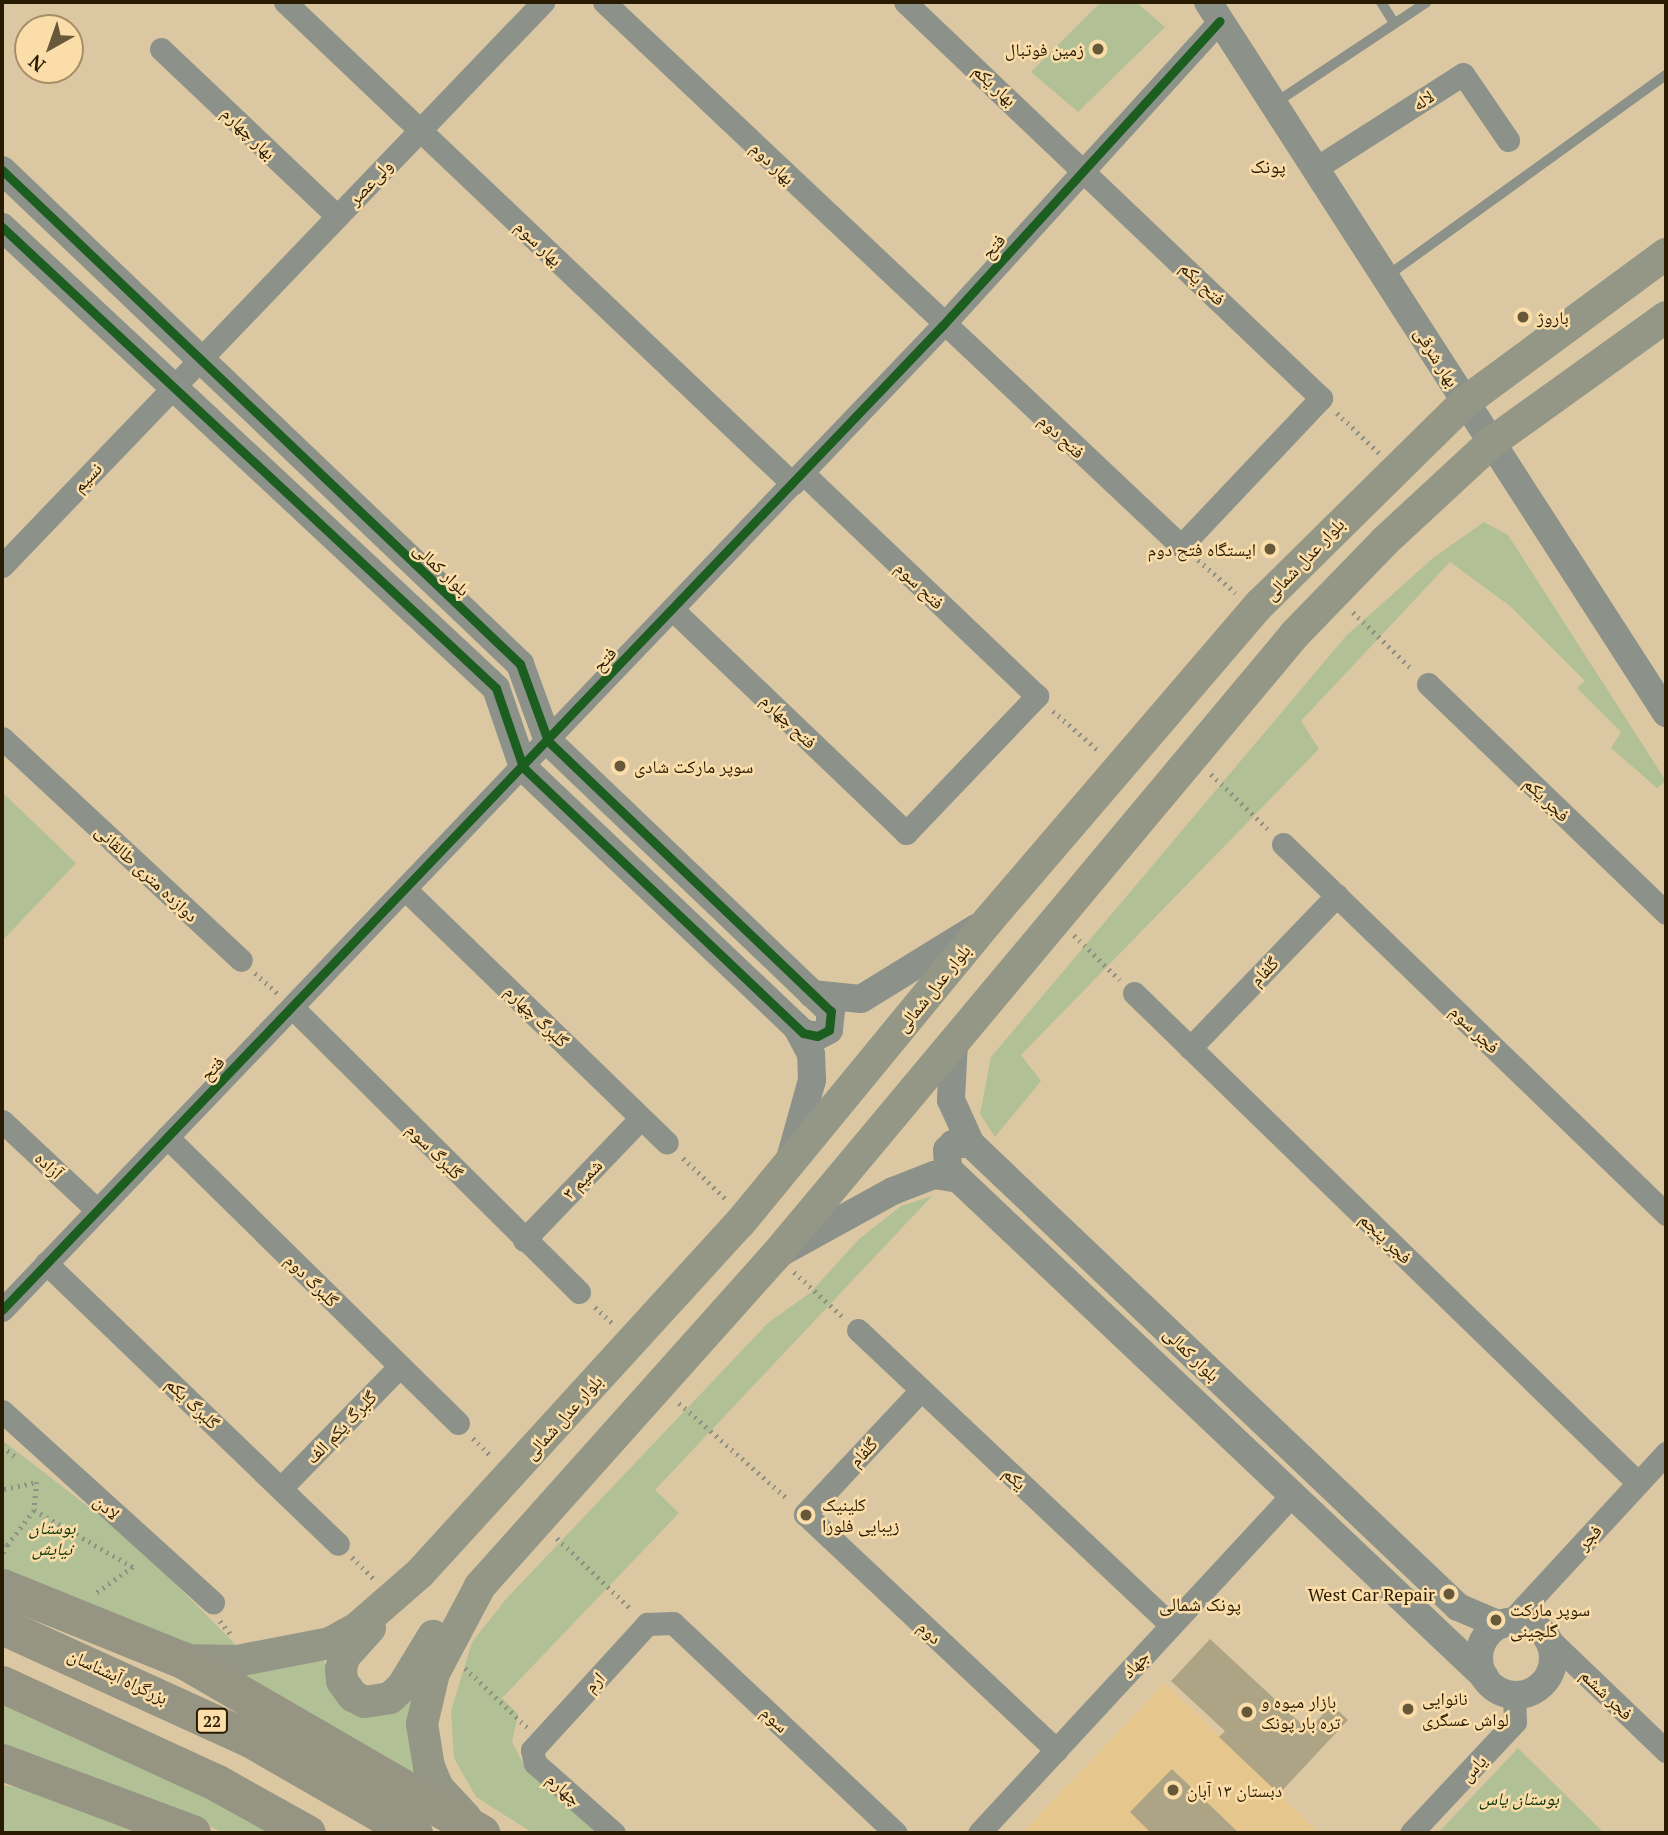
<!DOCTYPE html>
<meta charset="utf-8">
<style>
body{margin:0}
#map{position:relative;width:1668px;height:1835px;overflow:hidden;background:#dbc8a3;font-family:"PT Serif","Noto Naskh Arabic",serif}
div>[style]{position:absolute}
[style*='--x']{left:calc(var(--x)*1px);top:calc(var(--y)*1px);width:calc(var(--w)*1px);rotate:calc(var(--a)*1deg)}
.built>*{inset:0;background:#e5c68d}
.green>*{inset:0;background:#b1c095}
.building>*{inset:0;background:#ada385}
.path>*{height:4.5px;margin-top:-2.25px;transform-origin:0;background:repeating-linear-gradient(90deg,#919183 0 2px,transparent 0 7px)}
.service>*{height:10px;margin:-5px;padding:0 5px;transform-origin:5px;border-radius:5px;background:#8c9289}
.minor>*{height:23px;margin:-11.5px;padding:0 11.5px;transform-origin:11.5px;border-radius:11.5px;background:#8c9289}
.tertiary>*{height:28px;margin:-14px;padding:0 14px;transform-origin:14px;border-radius:14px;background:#8c9289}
.tertiary>.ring{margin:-14px;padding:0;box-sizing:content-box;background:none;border:28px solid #8c9289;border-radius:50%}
.secondary>*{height:32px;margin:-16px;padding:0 16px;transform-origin:16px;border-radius:16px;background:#949786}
.trunk>*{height:37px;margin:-18.5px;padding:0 18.5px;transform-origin:18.5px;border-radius:18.5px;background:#969483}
.cycleway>*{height:9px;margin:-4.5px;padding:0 4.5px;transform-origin:4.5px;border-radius:4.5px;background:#1b5e20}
.dots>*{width:19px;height:19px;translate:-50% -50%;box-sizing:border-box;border:4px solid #fadda9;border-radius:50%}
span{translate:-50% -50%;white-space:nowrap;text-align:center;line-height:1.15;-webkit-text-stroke:5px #fadda9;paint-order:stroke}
.shield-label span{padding:2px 5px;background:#fadda9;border:2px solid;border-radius:5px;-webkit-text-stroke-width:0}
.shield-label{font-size:16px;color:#281b01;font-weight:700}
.poi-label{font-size:18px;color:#281b01}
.right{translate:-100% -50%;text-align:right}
.left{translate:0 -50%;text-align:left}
.street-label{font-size:18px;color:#281b01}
.park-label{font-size:18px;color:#083406;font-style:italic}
.neighbourhood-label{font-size:19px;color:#281b01}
.frame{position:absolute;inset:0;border:4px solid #281b01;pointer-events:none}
.north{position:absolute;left:14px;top:14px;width:70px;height:70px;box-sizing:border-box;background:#fadda9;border:2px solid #a68f66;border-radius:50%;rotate:220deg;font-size:19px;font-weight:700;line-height:28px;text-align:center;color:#281b01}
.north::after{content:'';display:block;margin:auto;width:24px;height:32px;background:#67583a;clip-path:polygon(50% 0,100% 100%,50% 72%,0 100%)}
</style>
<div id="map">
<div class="built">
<div style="clip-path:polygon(1165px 1683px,1319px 1833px,1022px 1833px)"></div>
</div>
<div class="green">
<div style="clip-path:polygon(1101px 2px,1136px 2px,1165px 27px,1078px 112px,1031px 72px)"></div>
<div style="clip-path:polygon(1484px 522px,1508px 535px,1666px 781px,1657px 788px,1611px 748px,1621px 732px,1577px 688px,1585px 681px,1510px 606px,1450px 562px,1301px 721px,1319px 749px,1021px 1055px,1041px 1081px,995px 1137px,980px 1114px,991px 1057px,1346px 636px,1433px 558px)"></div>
<div style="clip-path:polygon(2px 792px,76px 863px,2px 941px)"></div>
<div style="clip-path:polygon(932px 1196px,655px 1490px,679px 1513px,502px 1698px,518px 1714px,512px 1742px,527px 1770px,600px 1833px,533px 1833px,476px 1797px,454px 1758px,451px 1711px,472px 1642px,506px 1599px,769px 1322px,810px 1293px,859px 1239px,901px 1206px)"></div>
<div style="clip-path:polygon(2px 1440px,134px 1542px,240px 1649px,191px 1644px,2px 1572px)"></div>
<div style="clip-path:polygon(323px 1657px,332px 1689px,365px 1716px,390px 1714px,414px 1697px,419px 1776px,207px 1669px)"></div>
<div style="clip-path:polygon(2px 1703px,93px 1739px,274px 1833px,223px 1833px,202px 1822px,2px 1752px)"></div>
<div style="clip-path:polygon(1518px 1748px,1604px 1833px,1438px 1833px)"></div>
<div style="clip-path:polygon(2px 1785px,41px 1792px,169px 1833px,2px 1833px)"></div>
</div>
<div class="building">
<div style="clip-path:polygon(1210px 1639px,1308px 1730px,1332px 1705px,1348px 1720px,1279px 1794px,1219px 1737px,1225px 1731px,1171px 1681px)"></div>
<div style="clip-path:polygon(1172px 1769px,1239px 1833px,1151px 1833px,1130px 1812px)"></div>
</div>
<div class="path">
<div style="--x:1337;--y:413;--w:58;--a:43.6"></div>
<div style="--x:1198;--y:560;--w:50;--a:41"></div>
<div style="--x:1353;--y:612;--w:82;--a:44"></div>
<div style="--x:1053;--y:711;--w:61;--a:41"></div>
<div style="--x:1211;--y:774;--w:79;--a:44"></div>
<div style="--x:1074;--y:935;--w:64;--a:44.4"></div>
<div style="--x:255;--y:973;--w:30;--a:42"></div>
<div style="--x:683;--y:1158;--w:61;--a:43.7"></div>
<div style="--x:794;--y:1272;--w:65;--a:42.5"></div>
<div style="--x:595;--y:1307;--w:26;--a:43"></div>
<div style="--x:679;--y:1403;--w:145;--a:41.4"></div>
<div style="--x:473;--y:1438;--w:27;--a:45"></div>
<div style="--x:2;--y:1446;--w:19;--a:39"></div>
<div style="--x:4;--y:1489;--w:34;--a:-12"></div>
<div style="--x:37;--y:1482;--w:28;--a:96"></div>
<div style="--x:557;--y:1538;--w:103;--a:43.8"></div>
<div style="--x:2;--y:1541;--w:6;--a:39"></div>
<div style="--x:7;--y:1545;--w:13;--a:113"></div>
<div style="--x:7;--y:1545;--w:44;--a:-52.4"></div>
<div style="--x:34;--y:1510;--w:114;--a:29.9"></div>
<div style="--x:133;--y:1567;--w:48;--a:144.3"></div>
<div style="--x:352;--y:1557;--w:33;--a:45"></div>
<div style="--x:220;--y:1621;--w:19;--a:51"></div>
<div style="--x:465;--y:1668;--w:86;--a:43.6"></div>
</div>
<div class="service">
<div style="--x:1381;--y:2;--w:25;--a:58"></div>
<div style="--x:1275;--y:103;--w:182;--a:-33.6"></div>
<div style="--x:1387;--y:276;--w:344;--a:-35.8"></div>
</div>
<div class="minor">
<div style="--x:285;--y:2;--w:700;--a:43.5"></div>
<div style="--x:604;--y:2;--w:793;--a:43.31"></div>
<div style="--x:1181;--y:546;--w:204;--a:-46.6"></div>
<div style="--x:1321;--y:398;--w:574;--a:-136.41"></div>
<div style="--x:161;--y:49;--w:243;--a:43.5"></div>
<div style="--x:1316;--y:168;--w:174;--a:-32.6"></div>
<div style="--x:1463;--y:74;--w:80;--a:55.7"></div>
<div style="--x:2;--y:566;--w:782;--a:-46.19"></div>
<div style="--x:672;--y:609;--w:324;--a:43.7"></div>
<div style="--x:906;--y:833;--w:190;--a:-46.3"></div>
<div style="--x:1037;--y:696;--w:323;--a:-136.4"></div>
<div style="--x:1428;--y:684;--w:330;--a:43.9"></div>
<div style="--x:2;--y:738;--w:326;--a:42.9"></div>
<div style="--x:1283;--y:844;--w:533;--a:44.01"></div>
<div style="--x:406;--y:890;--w:363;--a:44.1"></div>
<div style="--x:1134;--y:993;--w:703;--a:44.19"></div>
<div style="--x:293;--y:1008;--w:403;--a:44.8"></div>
<div style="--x:1190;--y:1048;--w:212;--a:-46.1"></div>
<div style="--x:2;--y:1121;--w:130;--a:43.1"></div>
<div style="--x:167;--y:1137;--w:408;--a:44.5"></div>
<div style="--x:524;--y:1240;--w:169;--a:-46.2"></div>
<div style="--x:46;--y:1263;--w:405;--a:43.9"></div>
<div style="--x:2;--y:1310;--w:1362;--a:-46.31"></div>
<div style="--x:943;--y:325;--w:411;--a:-47.7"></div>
<div style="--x:858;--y:1330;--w:430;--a:43.3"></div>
<div style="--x:921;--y:1390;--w:170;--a:133.1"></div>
<div style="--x:805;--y:1514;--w:345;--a:43.2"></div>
<div style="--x:2;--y:1411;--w:285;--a:42.2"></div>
<div style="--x:281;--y:1488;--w:170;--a:-45.7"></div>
<div style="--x:1511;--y:1621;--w:229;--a:-47.3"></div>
<div style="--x:1547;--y:1637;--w:165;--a:43.8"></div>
<div style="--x:614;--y:1833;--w:106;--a:-138.5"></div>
<div style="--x:535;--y:1763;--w:13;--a:-103"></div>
<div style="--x:532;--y:1750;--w:171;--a:-47.6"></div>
<div style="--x:647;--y:1624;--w:26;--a:-2"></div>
<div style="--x:673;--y:1623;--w:306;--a:43.3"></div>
<div style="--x:979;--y:1833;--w:459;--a:-47.2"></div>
<div style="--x:1411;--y:1833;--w:152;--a:-46.9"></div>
<div style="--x:1515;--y:1722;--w:27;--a:-92"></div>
</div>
<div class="tertiary">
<div style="--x:1208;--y:2;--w:846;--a:57.21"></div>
<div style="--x:2;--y:170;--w:716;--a:43.64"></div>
<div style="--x:520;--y:664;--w:82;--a:70"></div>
<div style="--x:548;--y:741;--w:391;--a:43.7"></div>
<div style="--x:831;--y:1011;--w:19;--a:96"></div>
<div style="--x:829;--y:1030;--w:13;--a:153"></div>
<div style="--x:817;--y:1036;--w:14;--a:-168"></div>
<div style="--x:803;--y:1033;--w:386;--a:-136.5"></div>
<div style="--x:523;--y:767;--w:83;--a:-108.9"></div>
<div style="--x:496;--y:688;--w:676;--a:-136.98"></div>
<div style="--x:812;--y:994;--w:49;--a:5.8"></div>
<div style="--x:861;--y:999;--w:135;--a:-31.7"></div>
<div style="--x:954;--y:1042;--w:58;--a:93"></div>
<div style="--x:951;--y:1100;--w:48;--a:65.6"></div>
<div style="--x:971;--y:1144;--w:672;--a:43.55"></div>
<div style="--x:1458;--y:1607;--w:46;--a:23.2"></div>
<div style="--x:971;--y:1144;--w:18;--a:180"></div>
<div style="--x:953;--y:1144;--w:8;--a:135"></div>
<div style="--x:947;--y:1150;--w:19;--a:87"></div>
<div style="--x:948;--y:1169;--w:739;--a:43.41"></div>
<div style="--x:790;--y:1159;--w:82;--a:-74.4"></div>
<div style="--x:812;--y:1080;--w:26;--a:-92"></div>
<div style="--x:811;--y:1054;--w:30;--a:-118"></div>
<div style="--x:782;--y:1252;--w:127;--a:-28.8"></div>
<div style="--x:893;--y:1191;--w:44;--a:-21.3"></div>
<div style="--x:934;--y:1175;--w:24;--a:9"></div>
<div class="ring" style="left:1479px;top:1621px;width:46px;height:46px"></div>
</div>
<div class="secondary">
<div style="--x:370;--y:1628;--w:39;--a:132"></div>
<div style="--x:344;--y:1657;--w:12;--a:104"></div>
<div style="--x:341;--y:1669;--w:12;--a:85"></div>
<div style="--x:342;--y:1681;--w:19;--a:54"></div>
<div style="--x:353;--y:1696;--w:13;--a:27"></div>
<div style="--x:365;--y:1702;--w:25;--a:-9"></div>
<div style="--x:390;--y:1698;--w:16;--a:-43"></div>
<div style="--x:402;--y:1687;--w:60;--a:-58.7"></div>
<div style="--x:183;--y:1660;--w:54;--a:1.1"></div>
<div style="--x:237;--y:1661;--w:95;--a:-11"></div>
<div style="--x:330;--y:1643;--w:31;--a:-29"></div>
<div style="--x:357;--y:1628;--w:84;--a:-41.1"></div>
<div style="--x:420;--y:1573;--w:474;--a:-47.6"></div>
<div style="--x:740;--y:1223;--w:391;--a:-50.6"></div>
<div style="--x:988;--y:921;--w:418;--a:-49.4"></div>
<div style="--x:1260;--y:604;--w:288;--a:-44.6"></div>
<div style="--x:1465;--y:402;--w:250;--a:-36.4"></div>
<div style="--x:466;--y:1818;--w:41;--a:-133"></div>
<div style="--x:438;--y:1788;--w:23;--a:-113"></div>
<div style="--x:429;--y:1767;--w:44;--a:-99.2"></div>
<div style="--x:422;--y:1724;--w:52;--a:-76.8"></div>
<div style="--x:434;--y:1673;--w:98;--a:-62.1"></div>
<div style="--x:480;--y:1586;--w:444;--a:-48.2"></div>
<div style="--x:776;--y:1255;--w:809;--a:-50.11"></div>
<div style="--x:1295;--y:634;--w:129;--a:-45.9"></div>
<div style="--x:1385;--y:541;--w:146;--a:-42.8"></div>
<div style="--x:1492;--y:442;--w:214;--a:-35.7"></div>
</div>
<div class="trunk">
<div style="--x:2;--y:1587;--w:195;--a:22"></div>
<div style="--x:183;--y:1660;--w:345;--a:30.1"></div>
<div style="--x:2;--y:1626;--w:275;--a:24.5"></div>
<div style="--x:252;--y:1740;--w:187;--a:29.9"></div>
<div style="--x:2;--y:1684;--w:237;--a:24.7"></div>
<div style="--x:217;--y:1783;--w:103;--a:29.1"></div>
<div style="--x:2;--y:1762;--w:203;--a:20.5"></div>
</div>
<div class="cycleway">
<div style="--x:2;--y:170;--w:716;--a:43.64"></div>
<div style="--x:520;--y:664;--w:82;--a:70"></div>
<div style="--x:548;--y:741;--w:391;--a:43.7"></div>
<div style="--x:831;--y:1011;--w:19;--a:96"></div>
<div style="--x:829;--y:1030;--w:13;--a:153"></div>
<div style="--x:817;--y:1036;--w:14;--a:-168"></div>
<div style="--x:803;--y:1033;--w:386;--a:-136.5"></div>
<div style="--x:523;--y:767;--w:83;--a:-108.9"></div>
<div style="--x:496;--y:688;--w:676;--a:-136.98"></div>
<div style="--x:2;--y:1310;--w:1362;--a:-46.31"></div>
<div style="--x:943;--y:325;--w:411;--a:-47.7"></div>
</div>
<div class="dots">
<div style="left:1098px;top:49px;background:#67583a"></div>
<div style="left:1523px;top:317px;background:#67583a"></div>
<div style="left:1270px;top:549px;background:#67583a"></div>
<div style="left:620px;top:766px;background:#67583a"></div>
<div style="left:806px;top:1515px;background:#67583a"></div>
<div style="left:1449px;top:1594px;background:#67583a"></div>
<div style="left:1496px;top:1620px;background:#67583a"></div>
<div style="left:1408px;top:1709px;background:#67583a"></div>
<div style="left:1247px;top:1712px;background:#67583a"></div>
<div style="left:1173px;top:1790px;background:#67583a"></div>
</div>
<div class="shield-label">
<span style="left:212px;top:1721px">22</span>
</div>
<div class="poi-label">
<span class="right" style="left:1084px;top:49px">زمین فوتبال</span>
<span class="left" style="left:1537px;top:317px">باروژ</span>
<span class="right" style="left:1256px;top:549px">ایستگاه فتح دوم</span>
<span class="left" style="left:634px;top:766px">سوپر مارکت شادی</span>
<span class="left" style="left:822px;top:1515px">کلینیک<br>زیبایی فلورا</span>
<span class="right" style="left:1435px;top:1594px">West Car Repair</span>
<span class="left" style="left:1510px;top:1620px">سوپر مارکت<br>گلچینی</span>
<span class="left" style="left:1422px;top:1709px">نانوایی<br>لواش عسگری</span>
<span class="left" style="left:1261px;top:1712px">بازار ميوه و<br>تره بار پونک</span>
<span class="left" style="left:1187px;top:1790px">دبستان ۱۳ آبان</span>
</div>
<div class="street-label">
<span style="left:995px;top:85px;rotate:43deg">بهار یکم</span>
<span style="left:1423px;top:100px;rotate:-33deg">لاله</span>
<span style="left:249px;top:133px;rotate:44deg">بهار چهارم</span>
<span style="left:773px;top:163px;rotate:44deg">بهار دوم</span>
<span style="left:370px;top:182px;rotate:-46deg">ولی‌عصر</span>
<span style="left:539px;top:243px;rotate:44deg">بهار سوم</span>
<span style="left:993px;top:246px;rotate:-48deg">فتح</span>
<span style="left:1203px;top:283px;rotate:44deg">فتح یکم</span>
<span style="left:1437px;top:357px;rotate:58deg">بهار شرقی</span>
<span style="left:1062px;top:436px;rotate:43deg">فتح دوم</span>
<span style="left:87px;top:477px;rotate:-46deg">نسیم</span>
<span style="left:1304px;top:559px;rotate:-46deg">بلوار عدل شمالی</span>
<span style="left:442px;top:569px;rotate:43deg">بلوار کمالی</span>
<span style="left:920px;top:585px;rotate:44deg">فتح سوم</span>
<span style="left:604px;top:659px;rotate:-47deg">فتح</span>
<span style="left:789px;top:721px;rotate:44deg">فتح چهارم</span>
<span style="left:1547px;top:799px;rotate:44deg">فجر یکم</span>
<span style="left:147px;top:873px;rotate:43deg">دوازده متری طالقانی</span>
<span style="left:1264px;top:971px;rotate:-46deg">گلفام</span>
<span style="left:933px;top:988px;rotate:-51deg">بلوار عدل شمالی</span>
<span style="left:537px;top:1016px;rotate:44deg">گلبرگ چهارم</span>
<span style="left:1475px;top:1029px;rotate:44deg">فجر سوم</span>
<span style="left:212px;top:1068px;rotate:-46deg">فتح</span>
<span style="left:435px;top:1151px;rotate:45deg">گلبرگ سوم</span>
<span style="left:49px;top:1165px;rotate:43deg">آزاده</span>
<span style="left:582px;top:1179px;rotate:-46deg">شمیم ۳</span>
<span style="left:1386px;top:1238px;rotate:44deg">فجر پنجم</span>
<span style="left:312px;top:1280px;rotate:45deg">گلبرگ دوم</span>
<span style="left:1192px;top:1354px;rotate:44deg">بلوار کمالی</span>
<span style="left:193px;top:1403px;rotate:44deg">گلبرگ یکم</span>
<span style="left:563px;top:1417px;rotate:-48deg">بلوار عدل شمالی</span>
<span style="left:341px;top:1427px;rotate:-46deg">گلبرگ یکم الف</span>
<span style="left:863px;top:1452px;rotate:-47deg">گلفام</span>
<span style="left:1015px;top:1478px;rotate:43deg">یکم</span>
<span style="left:107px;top:1507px;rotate:42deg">لادن</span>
<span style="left:1589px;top:1537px;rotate:-47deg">فجر</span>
<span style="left:930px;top:1632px;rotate:43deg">دوم</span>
<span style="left:1135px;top:1664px;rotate:-47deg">جهاد</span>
<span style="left:118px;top:1676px;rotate:25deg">بزرگراه آبشناسان</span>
<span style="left:594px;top:1682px;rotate:-47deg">ارم</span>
<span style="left:1607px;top:1694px;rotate:44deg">فجر ششم</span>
<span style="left:775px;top:1719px;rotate:43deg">سوم</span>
<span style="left:1473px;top:1768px;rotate:-47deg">یاس</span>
<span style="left:564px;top:1789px;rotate:42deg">چهارم</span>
</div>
<div class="park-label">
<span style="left:52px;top:1538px">بوستان<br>نیایش</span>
<span style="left:1519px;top:1798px">بوستان یاس</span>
</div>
<div class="neighbourhood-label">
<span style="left:1268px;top:166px">پونک</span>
<span style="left:1200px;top:1604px">پونک شمالی</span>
</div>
<div class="frame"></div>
<div class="north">N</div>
</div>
